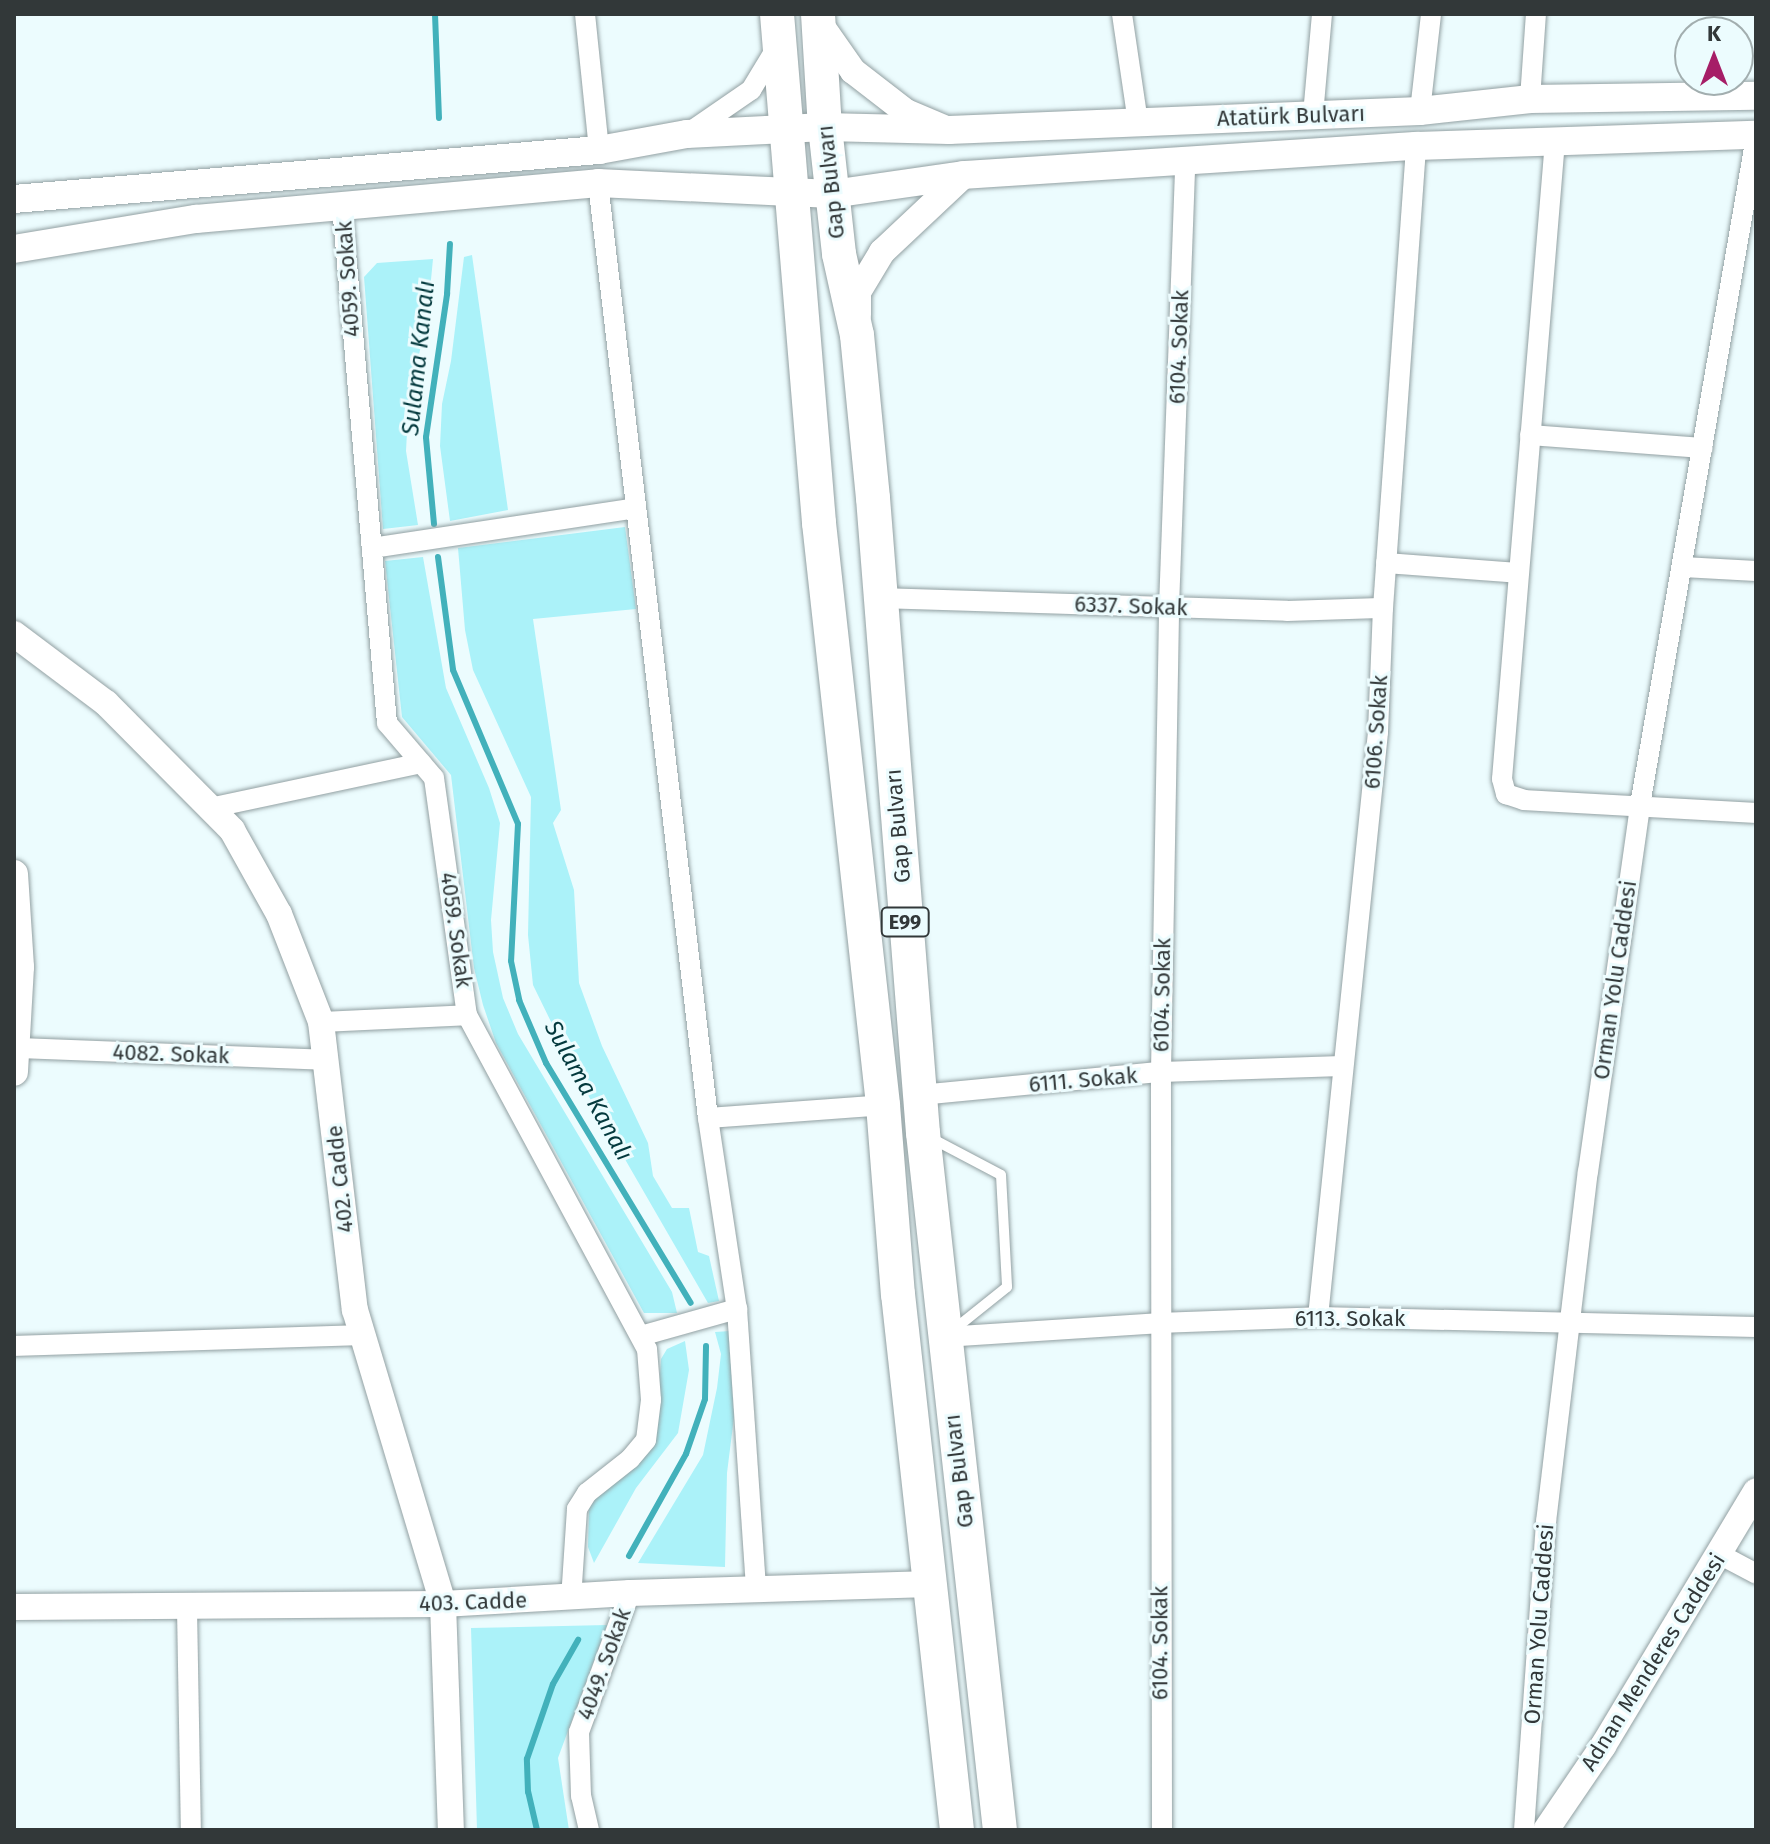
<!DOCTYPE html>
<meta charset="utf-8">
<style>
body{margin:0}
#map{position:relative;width:1770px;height:1844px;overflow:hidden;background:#ecfcfe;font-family:"Fira Sans",sans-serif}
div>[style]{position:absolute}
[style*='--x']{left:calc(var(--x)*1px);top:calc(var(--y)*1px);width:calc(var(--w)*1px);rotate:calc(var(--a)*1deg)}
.green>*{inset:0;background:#abf2f9}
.stream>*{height:6px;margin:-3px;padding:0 3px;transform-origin:3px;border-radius:3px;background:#42b1bb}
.roads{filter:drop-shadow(0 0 2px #92a0a2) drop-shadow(0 0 2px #92a0a2)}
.service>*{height:10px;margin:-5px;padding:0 5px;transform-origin:5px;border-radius:5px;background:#fff}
.minor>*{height:20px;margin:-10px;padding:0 10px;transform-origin:10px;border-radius:10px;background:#fff}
.tertiary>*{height:26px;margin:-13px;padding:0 13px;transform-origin:13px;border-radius:13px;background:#fff}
.secondary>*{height:28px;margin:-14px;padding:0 14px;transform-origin:14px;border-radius:14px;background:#fff}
.trunk>*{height:34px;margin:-17px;padding:0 17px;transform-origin:17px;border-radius:17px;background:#fff}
span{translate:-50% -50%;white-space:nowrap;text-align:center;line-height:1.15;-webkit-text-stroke:6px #ecfcfe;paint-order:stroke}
.shield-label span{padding:2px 6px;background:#ecfcfe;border:2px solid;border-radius:6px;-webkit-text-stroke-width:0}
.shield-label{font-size:20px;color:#323839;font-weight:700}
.street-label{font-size:22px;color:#323839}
.water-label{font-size:24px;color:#03393d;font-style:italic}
.frame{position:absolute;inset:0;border:16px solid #323839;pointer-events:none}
.north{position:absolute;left:1674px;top:16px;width:80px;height:80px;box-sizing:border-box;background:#ecfcfe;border:2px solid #a2aeaf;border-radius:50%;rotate:0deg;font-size:22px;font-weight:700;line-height:32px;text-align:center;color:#323839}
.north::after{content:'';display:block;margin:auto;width:28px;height:36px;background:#a61e67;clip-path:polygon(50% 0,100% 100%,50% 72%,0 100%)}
</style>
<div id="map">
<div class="green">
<div style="clip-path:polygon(472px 255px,508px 510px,450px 521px,440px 446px,442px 404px,451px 361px,464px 257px)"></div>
<div style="clip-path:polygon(433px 259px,427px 321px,409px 396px,406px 451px,418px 525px,383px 529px,364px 277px,377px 263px)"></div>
<div style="clip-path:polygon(625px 527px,636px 609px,533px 619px,561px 810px,553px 823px,574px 890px,579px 983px,602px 1046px,648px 1143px,653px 1176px,672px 1208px,689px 1208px,698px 1252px,709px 1256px,719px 1301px,708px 1303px,581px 1083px,533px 985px,528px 935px,531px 797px,473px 670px,465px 630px,458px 548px)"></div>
<div style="clip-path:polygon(423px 557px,446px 688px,489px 788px,500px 823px,491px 920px,493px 952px,503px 998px,518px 1034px,672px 1292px,677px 1313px,644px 1313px,496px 1043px,483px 1005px,474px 968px,451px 775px,402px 717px,385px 561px)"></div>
<div style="clip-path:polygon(730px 1331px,734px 1417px,727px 1473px,725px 1567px,638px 1563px,703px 1455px,717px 1388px,721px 1354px,715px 1332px)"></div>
<div style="clip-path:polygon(685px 1341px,689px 1370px,678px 1433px,636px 1488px,594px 1563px,588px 1547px,589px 1506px,656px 1437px,661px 1359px,667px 1349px)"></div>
<div style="clip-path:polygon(607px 1625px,558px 1758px,569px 1830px,477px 1830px,471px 1628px)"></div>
</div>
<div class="stream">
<div style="--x:435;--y:14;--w:104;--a:87.8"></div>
<div style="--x:434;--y:524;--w:87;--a:-95.3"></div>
<div style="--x:426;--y:437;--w:145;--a:-81.6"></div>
<div style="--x:447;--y:294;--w:50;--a:-86.6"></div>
<div style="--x:438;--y:557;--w:114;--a:82.4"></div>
<div style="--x:453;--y:670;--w:167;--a:67.1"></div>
<div style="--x:518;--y:824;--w:137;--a:92.9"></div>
<div style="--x:511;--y:961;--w:40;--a:78"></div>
<div style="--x:519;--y:1000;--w:69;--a:66.8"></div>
<div style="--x:546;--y:1063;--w:280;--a:58.9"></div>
<div style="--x:629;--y:1556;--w:117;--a:-60.8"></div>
<div style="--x:686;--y:1454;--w:58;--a:-70.9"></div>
<div style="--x:705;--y:1399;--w:53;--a:-88.9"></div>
<div style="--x:537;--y:1830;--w:39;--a:-103"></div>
<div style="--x:528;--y:1792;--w:33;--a:-92"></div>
<div style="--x:527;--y:1759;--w:79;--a:-70.9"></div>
<div style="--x:553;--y:1684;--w:51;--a:-60.4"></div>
</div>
<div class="roads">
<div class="service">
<div style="--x:929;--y:1137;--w:81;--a:27.8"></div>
<div style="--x:1001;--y:1175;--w:112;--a:86.9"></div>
<div style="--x:1007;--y:1287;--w:70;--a:141.3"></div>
</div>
<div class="minor">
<div style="--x:585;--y:14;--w:137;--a:84.1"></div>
<div style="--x:1122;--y:14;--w:109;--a:81.6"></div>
<div style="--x:1530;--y:99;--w:85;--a:-86"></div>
<div style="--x:1420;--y:111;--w:98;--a:-83.5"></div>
<div style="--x:1313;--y:115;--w:101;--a:-84.9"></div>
<div style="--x:687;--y:134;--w:78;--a:-34.5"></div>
<div style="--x:751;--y:90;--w:50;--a:-58.8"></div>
<div style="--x:1555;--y:141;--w:640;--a:94.75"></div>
<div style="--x:1502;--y:779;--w:16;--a:75"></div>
<div style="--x:1506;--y:794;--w:19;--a:18"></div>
<div style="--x:1524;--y:800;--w:232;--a:3.2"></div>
<div style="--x:598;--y:183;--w:941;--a:83.29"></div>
<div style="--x:708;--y:1118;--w:193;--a:81.4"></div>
<div style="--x:737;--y:1309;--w:281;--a:86.1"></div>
<div style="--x:342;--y:206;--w:519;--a:85.03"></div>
<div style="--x:387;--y:723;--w:72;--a:49.5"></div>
<div style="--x:434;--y:778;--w:239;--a:82.1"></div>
<div style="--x:467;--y:1015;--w:379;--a:61.7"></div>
<div style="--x:647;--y:1349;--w:51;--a:85.5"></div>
<div style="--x:651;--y:1400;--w:40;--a:97.1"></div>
<div style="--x:646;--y:1440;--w:25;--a:130"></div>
<div style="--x:630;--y:1459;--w:55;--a:141.7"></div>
<div style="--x:587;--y:1493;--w:19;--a:122"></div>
<div style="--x:577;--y:1509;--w:90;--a:93.8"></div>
<div style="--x:1530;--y:435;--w:173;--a:4.3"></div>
<div style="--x:372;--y:548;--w:267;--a:-8.6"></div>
<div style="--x:1386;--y:563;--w:132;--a:4.3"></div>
<div style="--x:1683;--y:567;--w:73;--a:3.1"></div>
<div style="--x:879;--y:598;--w:408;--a:1.8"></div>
<div style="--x:1287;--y:611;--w:96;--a:-1.8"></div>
<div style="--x:210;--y:808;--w:216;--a:-12"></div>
<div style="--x:321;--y:1022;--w:146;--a:-2.7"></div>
<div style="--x:16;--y:1048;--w:311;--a:2.2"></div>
<div style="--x:920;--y:1095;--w:242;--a:-5.5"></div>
<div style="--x:1161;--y:1072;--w:181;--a:-1.9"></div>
<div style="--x:708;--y:1118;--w:175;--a:-4.2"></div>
<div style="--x:1318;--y:1317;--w:588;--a:-84.14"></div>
<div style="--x:1378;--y:732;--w:124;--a:-87.7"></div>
<div style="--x:1383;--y:608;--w:463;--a:-85.9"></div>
<div style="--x:641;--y:1336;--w:100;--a:-15.7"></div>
<div style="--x:944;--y:1337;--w:214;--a:-3.7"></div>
<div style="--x:1158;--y:1323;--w:160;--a:-2.1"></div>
<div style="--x:1318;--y:1317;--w:438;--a:1.3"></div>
<div style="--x:14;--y:1346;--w:348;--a:-1.8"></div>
<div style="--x:1721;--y:1555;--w:40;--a:28"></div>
<div style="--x:187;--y:1608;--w:222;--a:89"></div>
<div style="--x:589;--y:1830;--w:35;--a:-103"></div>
<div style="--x:581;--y:1796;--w:64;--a:-91.8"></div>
<div style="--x:579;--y:1732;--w:148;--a:-69.9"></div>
<div style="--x:1162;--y:1830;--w:758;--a:-90.08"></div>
<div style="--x:1161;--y:1072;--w:465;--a:-89"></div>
<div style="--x:1169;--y:607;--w:446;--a:-87.9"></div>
<div style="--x:1524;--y:1830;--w:309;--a:-85.9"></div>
<div style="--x:1546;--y:1522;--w:353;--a:-83.2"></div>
<div style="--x:1588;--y:1172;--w:371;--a:-81.9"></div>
<div style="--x:1640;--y:805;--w:678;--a:-80.15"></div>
</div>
<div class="tertiary">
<div style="--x:818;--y:21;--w:61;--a:55"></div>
<div style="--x:853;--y:71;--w:67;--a:37.7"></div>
<div style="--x:906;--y:112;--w:43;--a:23"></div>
<div style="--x:858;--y:315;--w:23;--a:-90"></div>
<div style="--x:858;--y:292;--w:47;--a:-59"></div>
<div style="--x:882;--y:252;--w:112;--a:-43.2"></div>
<div style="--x:14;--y:634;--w:115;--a:36.9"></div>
<div style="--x:106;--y:703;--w:179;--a:45.2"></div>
<div style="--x:232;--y:830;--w:96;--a:60.8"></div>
<div style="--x:279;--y:914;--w:116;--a:68.7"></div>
<div style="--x:321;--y:1022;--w:290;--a:83.3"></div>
<div style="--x:355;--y:1310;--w:307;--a:73.3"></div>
<div style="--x:443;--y:1604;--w:226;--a:88"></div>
<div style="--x:14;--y:1607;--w:429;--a:-0.4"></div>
<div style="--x:443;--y:1604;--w:187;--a:-3.4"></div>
<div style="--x:630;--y:1593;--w:301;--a:-1.7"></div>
<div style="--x:1546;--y:1830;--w:102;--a:-55.8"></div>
<div style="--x:1603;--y:1746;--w:297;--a:-59"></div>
</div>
<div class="secondary">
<div style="--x:14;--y:199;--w:587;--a:-4.79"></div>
<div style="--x:599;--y:150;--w:89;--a:-10.3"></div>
<div style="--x:687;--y:134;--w:138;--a:-2.9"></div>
<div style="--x:825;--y:127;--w:124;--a:1.4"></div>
<div style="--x:949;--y:130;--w:471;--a:-2.3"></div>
<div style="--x:1420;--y:111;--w:111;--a:-6.2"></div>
<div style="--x:1530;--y:99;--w:226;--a:-0.8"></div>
<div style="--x:14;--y:249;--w:184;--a:-9.4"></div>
<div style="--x:196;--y:219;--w:404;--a:-5.1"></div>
<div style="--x:598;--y:183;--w:234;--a:2.7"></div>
<div style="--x:832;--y:194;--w:133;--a:-8.2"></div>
<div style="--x:964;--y:175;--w:453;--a:-3.7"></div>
<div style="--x:1416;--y:146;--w:340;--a:-1.9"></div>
<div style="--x:14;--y:874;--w:93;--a:86.3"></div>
<div style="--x:20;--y:967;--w:105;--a:93.3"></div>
</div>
<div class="trunk">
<div style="--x:777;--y:14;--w:511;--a:85.28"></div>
<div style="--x:819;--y:523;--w:586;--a:83.72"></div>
<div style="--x:883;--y:1105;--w:190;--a:85.5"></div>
<div style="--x:898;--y:1294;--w:539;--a:83.72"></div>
<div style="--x:818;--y:14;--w:113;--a:86.5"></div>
<div style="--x:825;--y:127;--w:128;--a:83.7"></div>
<div style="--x:839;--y:254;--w:83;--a:77.5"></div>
<div style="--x:857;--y:335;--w:164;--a:84.4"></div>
<div style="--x:873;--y:498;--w:637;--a:85.5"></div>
<div style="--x:923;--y:1133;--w:701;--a:83.7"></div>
</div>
</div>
<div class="shield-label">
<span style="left:905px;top:922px">E99</span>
</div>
<div class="street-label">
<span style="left:1291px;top:116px;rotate:-2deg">Atatürk Bulvarı</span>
<span style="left:831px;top:182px;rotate:-96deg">Gap Bulvarı</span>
<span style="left:348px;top:279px;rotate:-94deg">4059. Sokak</span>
<span style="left:1179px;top:347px;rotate:-88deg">6104. Sokak</span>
<span style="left:1131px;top:606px;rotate:2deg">6337. Sokak</span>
<span style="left:1376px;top:732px;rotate:-86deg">6106. Sokak</span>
<span style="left:898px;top:826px;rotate:-95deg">Gap Bulvarı</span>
<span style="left:456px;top:930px;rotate:82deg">4059. Sokak</span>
<span style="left:1615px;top:980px;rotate:-82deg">Orman Yolu Caddesi</span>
<span style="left:1162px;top:995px;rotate:-89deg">6104. Sokak</span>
<span style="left:171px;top:1054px;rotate:2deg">4082. Sokak</span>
<span style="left:1083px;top:1080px;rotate:-5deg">6111. Sokak</span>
<span style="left:340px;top:1179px;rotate:-96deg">402. Cadde</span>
<span style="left:1350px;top:1319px">6113. Sokak</span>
<span style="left:959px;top:1471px;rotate:-97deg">Gap Bulvarı</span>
<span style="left:473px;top:1602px;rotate:-2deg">403. Cadde</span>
<span style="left:1539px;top:1624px;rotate:-86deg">Orman Yolu Caddesi</span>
<span style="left:1160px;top:1643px;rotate:-90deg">6104. Sokak</span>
<span style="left:1653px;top:1662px;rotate:-58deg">Adnan Menderes Caddesi</span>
<span style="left:604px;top:1664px;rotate:-70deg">4049. Sokak</span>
</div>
<div class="water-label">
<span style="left:419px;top:358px;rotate:-84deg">Sulama Kanalı</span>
<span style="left:588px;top:1091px;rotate:61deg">Sulama Kanalı</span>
</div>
<div class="frame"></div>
<div class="north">K</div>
</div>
